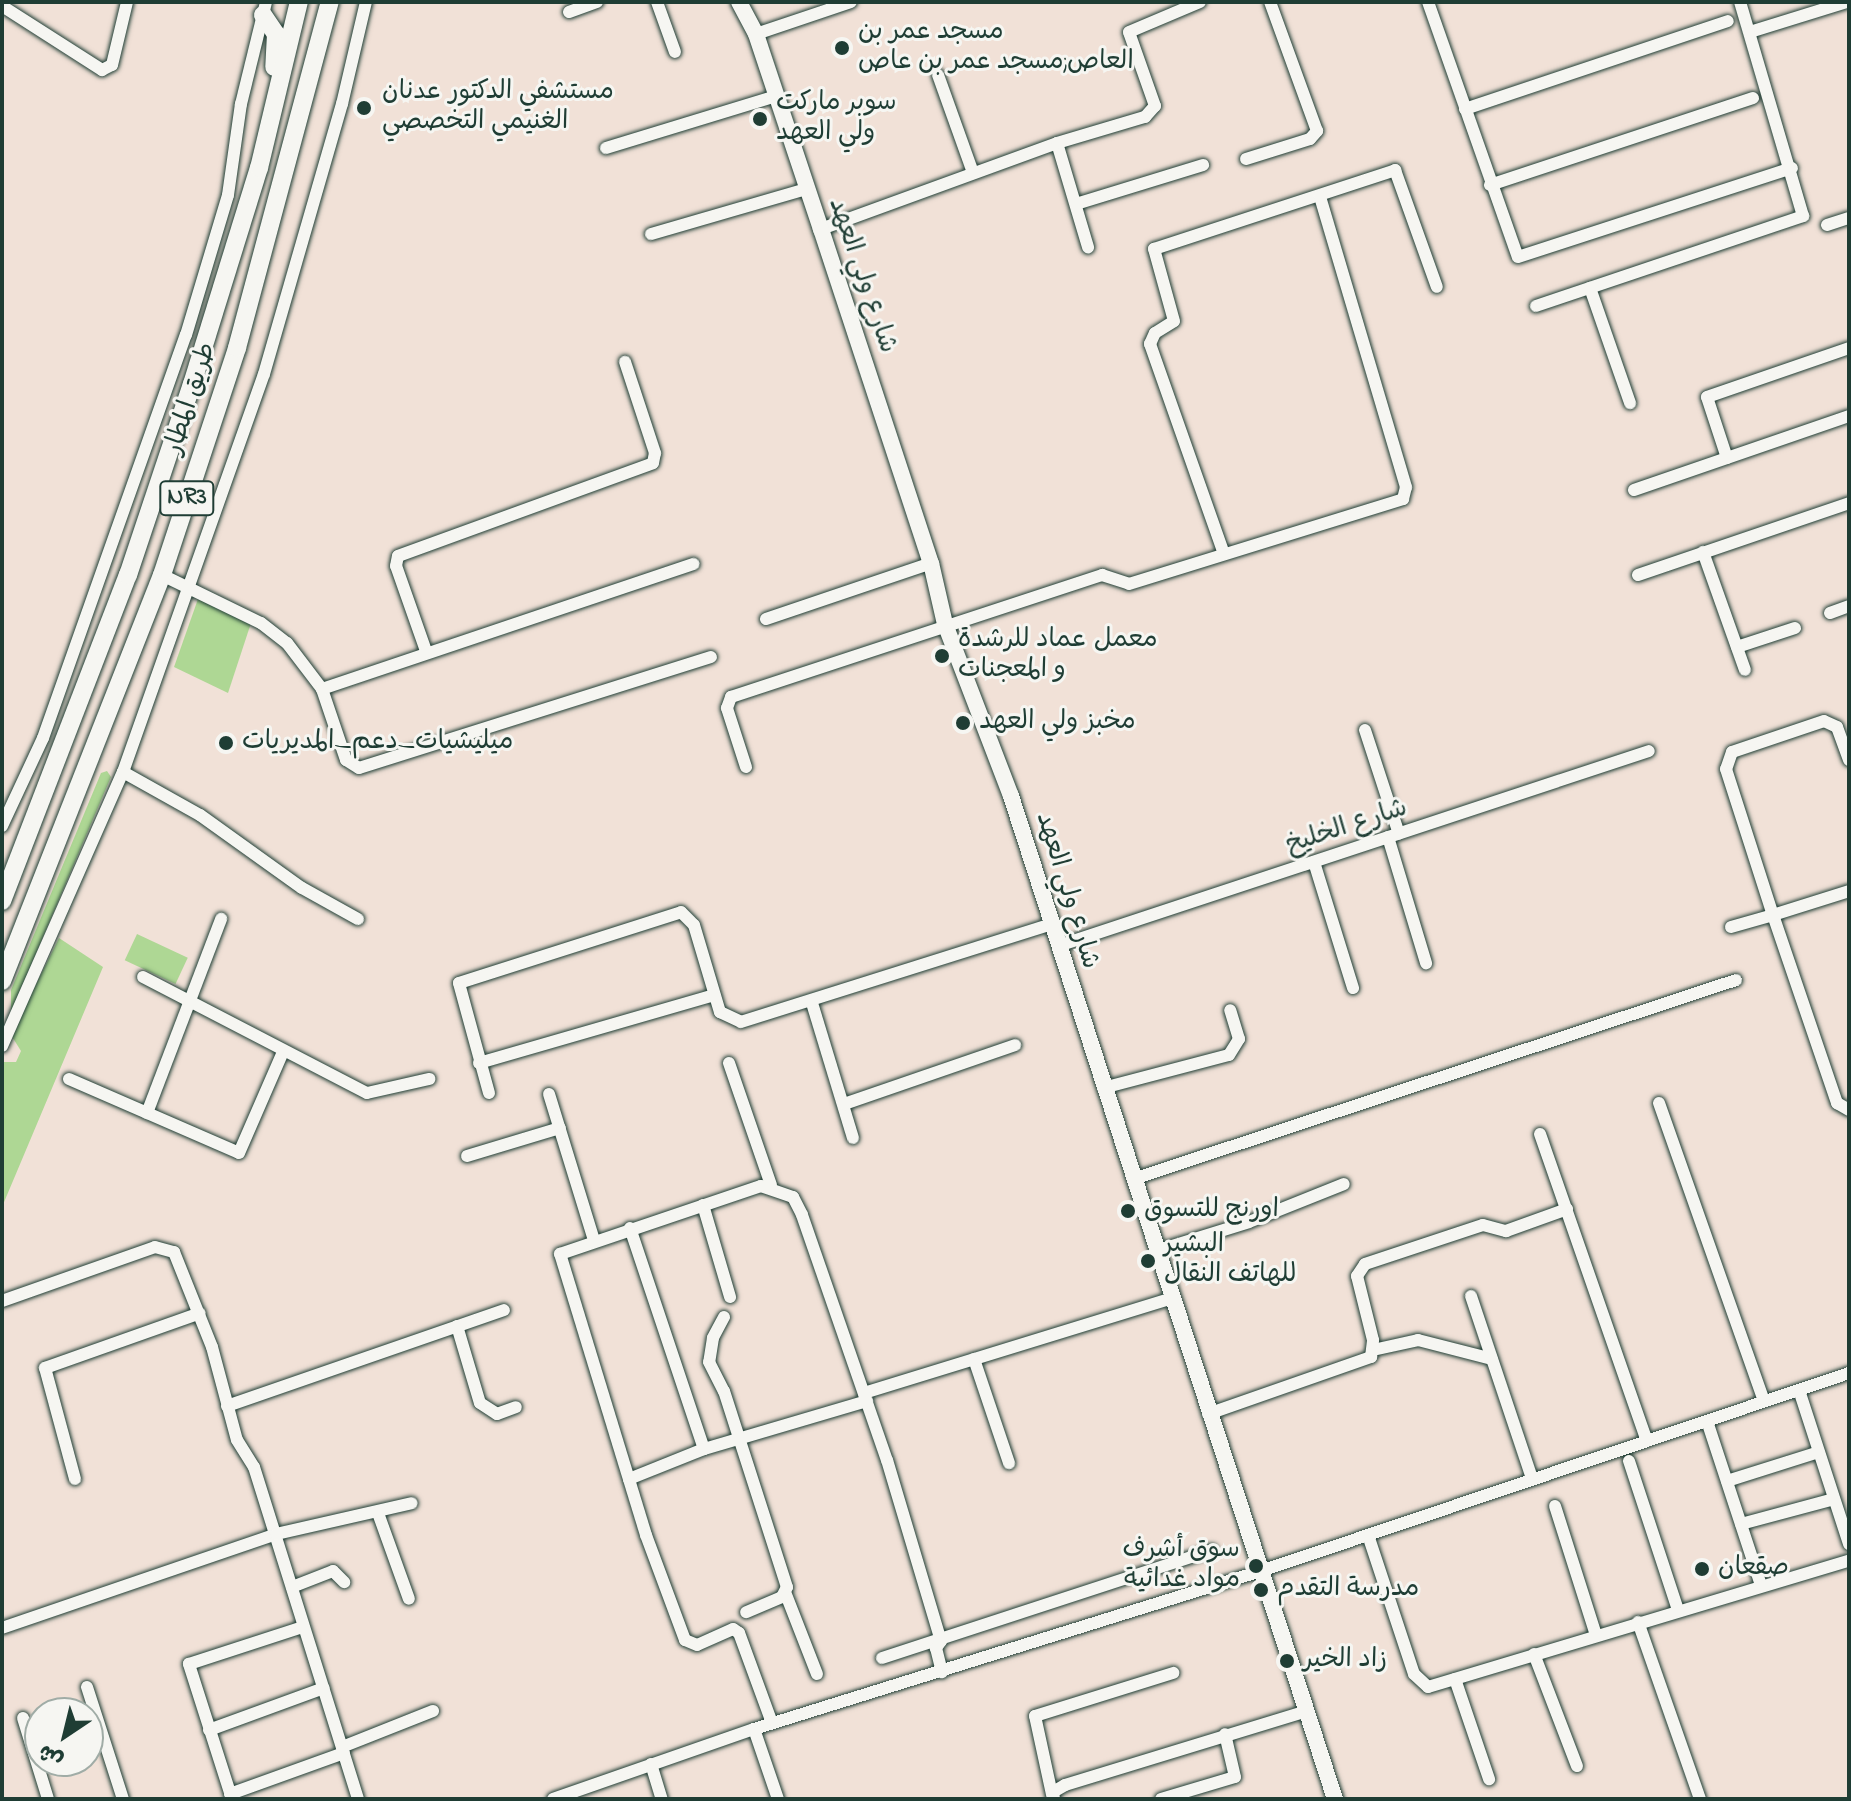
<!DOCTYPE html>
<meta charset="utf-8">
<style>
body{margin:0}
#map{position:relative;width:1851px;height:1801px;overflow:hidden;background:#f1e1d7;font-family:"Indie Flower","Playpen Sans Arabic",sans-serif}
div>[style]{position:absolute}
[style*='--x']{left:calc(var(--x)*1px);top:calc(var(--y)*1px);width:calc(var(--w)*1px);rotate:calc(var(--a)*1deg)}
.green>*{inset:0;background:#aed794;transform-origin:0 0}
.roads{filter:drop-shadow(0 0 2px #1f3d34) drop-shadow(0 0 2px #1f3d34)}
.minor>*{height:12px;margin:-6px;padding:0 6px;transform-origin:6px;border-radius:6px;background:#f6f6f2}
.major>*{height:16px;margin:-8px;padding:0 8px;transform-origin:8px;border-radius:8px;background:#f6f6f2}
.highway>*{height:18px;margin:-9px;padding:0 9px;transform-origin:9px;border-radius:9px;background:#f6f6f2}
.dots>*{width:22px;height:22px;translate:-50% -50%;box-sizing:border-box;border:4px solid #f6f6f2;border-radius:50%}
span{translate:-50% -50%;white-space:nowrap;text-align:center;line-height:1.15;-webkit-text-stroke:6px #f6f6f2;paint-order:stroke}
.shield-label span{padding:2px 6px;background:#f6f6f2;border:2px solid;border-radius:6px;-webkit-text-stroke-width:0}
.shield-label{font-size:24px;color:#1f3d34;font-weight:700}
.poi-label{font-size:26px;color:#1f3d34}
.left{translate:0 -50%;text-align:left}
.right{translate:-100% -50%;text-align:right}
.street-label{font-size:26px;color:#1f3d34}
.frame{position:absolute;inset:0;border:4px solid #1f3d34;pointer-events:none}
.north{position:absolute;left:24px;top:1697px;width:80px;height:80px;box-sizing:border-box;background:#f6f6f2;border:2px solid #a0aca6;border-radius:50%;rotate:215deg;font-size:22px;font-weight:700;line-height:32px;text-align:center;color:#1f3d34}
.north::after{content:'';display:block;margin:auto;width:28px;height:36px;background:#1f3d34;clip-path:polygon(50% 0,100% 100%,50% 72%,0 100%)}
</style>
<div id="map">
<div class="green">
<div style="clip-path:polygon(198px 599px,251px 623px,228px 693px,174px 667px)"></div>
<div style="clip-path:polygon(107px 771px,111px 777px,11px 1012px,11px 990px,101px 773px)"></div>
<div style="left:137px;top:934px;width:56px;height:29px;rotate:25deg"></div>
<div style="clip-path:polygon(59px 938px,103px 967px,2px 1207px,2px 1062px,16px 1062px,21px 1051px,11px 1035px)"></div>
</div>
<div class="roads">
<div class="minor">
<div style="--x:657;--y:2;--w:53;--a:70.2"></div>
<div style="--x:1428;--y:2;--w:270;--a:70.6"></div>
<div style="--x:1518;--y:257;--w:288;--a:-18"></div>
<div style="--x:2;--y:6;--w:119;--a:32.6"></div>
<div style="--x:102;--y:70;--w:11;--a:-27"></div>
<div style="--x:112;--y:65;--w:65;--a:-76.6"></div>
<div style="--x:569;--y:12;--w:30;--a:-20"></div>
<div style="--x:1750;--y:32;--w:102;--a:-17.2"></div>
<div style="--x:756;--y:34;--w:100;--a:-18.6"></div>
<div style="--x:938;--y:75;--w:104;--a:70.3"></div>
<div style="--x:1465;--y:109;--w:277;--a:-18.5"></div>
<div style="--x:1057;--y:143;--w:109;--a:73.4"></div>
<div style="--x:606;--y:148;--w:178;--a:-17"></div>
<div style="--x:1246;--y:159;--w:67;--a:-17.4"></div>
<div style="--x:1310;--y:139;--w:11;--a:-49"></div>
<div style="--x:1317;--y:131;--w:137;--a:-110"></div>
<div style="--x:1490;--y:185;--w:277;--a:-18.3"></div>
<div style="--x:1076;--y:204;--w:133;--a:-17.1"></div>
<div style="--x:1827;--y:225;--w:23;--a:-18"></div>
<div style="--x:821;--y:229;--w:251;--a:-20"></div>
<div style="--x:1057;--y:143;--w:92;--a:-16.5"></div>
<div style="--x:1145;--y:117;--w:15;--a:-48"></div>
<div style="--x:1155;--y:106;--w:78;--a:-109.4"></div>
<div style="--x:1129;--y:32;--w:77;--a:-22.9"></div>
<div style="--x:651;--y:234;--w:161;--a:-16.2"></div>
<div style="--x:1590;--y:288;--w:122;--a:70.8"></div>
<div style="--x:1536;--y:306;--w:282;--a:-18.6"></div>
<div style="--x:1803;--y:216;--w:223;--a:-106.4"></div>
<div style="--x:1727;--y:458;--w:64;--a:-108.2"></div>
<div style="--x:1707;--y:397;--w:150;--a:-19"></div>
<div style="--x:1634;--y:490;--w:227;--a:-19"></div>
<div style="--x:1703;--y:552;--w:125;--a:70.4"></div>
<div style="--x:1224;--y:554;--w:223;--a:-109.4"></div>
<div style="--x:1150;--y:344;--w:12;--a:-66"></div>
<div style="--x:1155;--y:333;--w:22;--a:-32"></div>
<div style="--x:1174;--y:321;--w:75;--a:-105.5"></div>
<div style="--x:1154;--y:249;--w:254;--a:-18.1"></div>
<div style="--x:1395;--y:170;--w:124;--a:70.3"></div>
<div style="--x:162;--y:575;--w:110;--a:25.9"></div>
<div style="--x:261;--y:623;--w:33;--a:38"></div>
<div style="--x:287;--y:643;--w:58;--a:52.7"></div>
<div style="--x:322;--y:689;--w:75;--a:71.3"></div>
<div style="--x:346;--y:760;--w:15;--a:32"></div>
<div style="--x:359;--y:768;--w:369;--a:-17.5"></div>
<div style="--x:1638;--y:575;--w:223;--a:-18.8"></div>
<div style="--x:1830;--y:613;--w:20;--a:-20"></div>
<div style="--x:766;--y:619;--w:174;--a:-18.7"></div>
<div style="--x:1737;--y:647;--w:61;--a:-18.1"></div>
<div style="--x:426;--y:651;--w:90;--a:-109.4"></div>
<div style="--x:396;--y:566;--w:10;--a:-79"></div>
<div style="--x:398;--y:556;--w:271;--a:-20"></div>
<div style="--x:653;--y:463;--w:10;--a:-79"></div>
<div style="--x:655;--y:453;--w:96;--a:-108.2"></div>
<div style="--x:322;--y:689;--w:392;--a:-18.6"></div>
<div style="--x:1365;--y:730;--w:109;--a:71.9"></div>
<div style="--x:1849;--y:760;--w:35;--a:-110"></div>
<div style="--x:1837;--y:727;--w:14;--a:-155"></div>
<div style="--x:1824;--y:721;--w:97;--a:161.4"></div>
<div style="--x:1732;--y:752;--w:18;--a:109"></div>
<div style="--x:1726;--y:769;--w:153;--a:72.2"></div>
<div style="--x:1773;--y:915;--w:80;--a:-17.5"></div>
<div style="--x:746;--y:767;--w:62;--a:-107.9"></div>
<div style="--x:727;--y:708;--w:12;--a:-70"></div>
<div style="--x:731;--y:697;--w:391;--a:-18.2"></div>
<div style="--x:1102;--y:575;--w:28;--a:18"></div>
<div style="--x:1129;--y:584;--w:287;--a:-17.2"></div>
<div style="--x:1403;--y:499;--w:12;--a:-76"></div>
<div style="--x:1406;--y:487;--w:303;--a:-106.5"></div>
<div style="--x:123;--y:772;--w:88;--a:29.2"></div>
<div style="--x:200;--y:815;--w:125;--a:35.6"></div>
<div style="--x:302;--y:888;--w:64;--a:29"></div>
<div style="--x:2;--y:826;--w:97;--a:-65"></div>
<div style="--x:43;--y:738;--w:428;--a:-70.5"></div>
<div style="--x:186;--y:335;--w:146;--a:-73.3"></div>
<div style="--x:228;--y:195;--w:92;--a:-81.9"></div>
<div style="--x:241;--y:104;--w:105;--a:-76.2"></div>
<div style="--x:1388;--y:837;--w:132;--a:73.2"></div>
<div style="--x:1314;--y:862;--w:132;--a:72.8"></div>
<div style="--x:1731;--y:927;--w:44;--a:-15.9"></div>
<div style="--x:1773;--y:915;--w:199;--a:71.2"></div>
<div style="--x:1837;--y:1103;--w:14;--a:30"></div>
<div style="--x:1058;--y:946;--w:622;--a:-18.26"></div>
<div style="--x:143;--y:977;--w:252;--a:27.4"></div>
<div style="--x:367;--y:1093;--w:64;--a:-12.7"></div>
<div style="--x:812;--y:1003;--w:141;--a:73.1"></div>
<div style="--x:2;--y:1046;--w:300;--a:-66.2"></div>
<div style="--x:123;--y:772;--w:422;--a:-70.5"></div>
<div style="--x:264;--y:374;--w:281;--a:-73.9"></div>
<div style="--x:342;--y:104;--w:105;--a:-76.8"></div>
<div style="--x:479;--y:1063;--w:245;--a:-16.1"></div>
<div style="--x:729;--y:1063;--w:129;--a:71"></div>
<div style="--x:69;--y:1079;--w:185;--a:23.5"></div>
<div style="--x:239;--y:1153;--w:110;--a:-66.5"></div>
<div style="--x:1103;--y:1088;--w:130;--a:-14.7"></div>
<div style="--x:1229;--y:1055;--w:19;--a:-58"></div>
<div style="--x:1239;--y:1039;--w:30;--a:-107"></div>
<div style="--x:489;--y:1093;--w:114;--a:-105.3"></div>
<div style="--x:459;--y:983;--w:233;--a:-17.7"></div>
<div style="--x:681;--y:912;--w:18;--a:45"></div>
<div style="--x:694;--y:925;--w:91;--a:73.4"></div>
<div style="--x:720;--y:1012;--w:23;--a:25"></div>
<div style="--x:741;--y:1022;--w:325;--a:-17.5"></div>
<div style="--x:549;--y:1094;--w:153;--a:72.9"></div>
<div style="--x:1659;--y:1103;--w:316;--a:70.6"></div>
<div style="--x:844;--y:1104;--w:181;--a:-19"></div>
<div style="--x:147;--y:1113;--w:208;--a:-69.1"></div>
<div style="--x:1540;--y:1134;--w:325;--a:70.8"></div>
<div style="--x:467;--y:1156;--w:97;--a:-16.8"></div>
<div style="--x:1133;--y:1179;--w:635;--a:-18.26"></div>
<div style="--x:703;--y:1205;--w:96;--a:73.6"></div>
<div style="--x:630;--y:1228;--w:233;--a:71.5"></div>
<div style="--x:1156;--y:1251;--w:97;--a:-17.3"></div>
<div style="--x:1249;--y:1222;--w:102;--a:-21.8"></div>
<div style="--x:1471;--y:1296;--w:192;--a:71.5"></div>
<div style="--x:2;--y:1301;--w:162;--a:-19.4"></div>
<div style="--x:155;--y:1247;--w:20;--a:15"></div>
<div style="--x:174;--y:1252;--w:102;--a:68.2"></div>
<div style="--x:212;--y:1347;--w:96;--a:75"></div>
<div style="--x:237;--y:1440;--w:32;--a:58"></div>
<div style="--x:254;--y:1467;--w:348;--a:72.6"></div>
<div style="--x:724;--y:1317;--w:24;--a:118"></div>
<div style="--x:713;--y:1338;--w:24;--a:99"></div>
<div style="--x:709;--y:1362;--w:33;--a:63"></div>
<div style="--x:724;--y:1391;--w:206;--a:72.2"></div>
<div style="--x:787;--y:1587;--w:11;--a:117"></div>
<div style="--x:782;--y:1597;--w:39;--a:157"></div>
<div style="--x:457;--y:1326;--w:80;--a:73.4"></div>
<div style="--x:480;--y:1403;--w:20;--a:33"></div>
<div style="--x:497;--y:1414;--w:20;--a:-20"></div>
<div style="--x:1373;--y:1350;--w:46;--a:-12.5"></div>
<div style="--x:1418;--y:1340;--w:76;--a:14.4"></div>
<div style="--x:974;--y:1359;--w:110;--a:71.4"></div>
<div style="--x:1799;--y:1390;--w:162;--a:72"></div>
<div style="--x:864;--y:1393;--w:322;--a:-17.1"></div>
<div style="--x:227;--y:1406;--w:293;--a:-19.1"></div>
<div style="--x:1208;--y:1414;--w:173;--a:-19.3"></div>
<div style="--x:1371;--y:1357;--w:17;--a:-83"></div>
<div style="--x:1373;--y:1340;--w:66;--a:-104"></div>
<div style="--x:1357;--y:1276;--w:14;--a:-56"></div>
<div style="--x:1365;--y:1264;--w:124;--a:-18.3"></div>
<div style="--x:1483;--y:1225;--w:24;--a:15"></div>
<div style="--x:1506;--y:1231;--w:65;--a:-19.8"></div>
<div style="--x:1707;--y:1421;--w:173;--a:71.8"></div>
<div style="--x:1629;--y:1461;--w:157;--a:71.8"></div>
<div style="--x:75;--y:1479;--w:115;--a:-105.1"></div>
<div style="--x:45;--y:1368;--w:164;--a:-19.5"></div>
<div style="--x:629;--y:1479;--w:81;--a:-21.8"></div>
<div style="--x:704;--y:1449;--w:170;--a:-16.4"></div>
<div style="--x:1727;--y:1481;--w:96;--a:-17.5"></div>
<div style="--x:1555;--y:1506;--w:135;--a:72.4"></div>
<div style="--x:378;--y:1513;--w:91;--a:70.2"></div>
<div style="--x:1741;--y:1524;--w:96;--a:-15"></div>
<div style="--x:1368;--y:1535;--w:146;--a:71.7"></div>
<div style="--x:1414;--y:1674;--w:19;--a:43"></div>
<div style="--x:1428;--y:1687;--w:439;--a:-16.7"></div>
<div style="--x:292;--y:1587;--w:44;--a:-21.3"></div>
<div style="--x:333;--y:1571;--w:16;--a:45"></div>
<div style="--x:785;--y:1592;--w:88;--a:68.7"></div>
<div style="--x:1638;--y:1622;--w:188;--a:70.7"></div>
<div style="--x:2;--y:1628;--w:290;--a:-18.9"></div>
<div style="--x:276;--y:1534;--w:139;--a:-12.8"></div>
<div style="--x:1534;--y:1654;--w:120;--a:69"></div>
<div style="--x:882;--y:1658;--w:347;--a:-18.1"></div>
<div style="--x:1455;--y:1679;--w:106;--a:71.2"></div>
<div style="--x:87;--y:1687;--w:118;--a:72.2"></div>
<div style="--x:23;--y:1718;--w:85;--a:72.8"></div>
<div style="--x:772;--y:1723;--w:96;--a:-110.1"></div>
<div style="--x:739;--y:1633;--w:7;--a:-146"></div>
<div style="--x:733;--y:1629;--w:39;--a:156"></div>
<div style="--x:697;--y:1645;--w:13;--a:-157"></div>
<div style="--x:685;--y:1640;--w:112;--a:-110.4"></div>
<div style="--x:646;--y:1535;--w:294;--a:-107"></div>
<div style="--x:560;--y:1254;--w:212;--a:-18.7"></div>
<div style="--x:761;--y:1186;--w:34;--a:19"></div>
<div style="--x:793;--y:1197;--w:20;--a:63"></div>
<div style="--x:802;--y:1215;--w:259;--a:70.9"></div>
<div style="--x:887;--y:1460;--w:189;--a:73.4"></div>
<div style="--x:941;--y:1641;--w:9;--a:126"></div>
<div style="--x:936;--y:1648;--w:25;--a:76"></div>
<div style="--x:754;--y:1729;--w:74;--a:71.1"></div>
<div style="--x:209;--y:1730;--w:122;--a:-20.1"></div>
<div style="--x:342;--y:1747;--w:98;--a:-21.6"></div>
<div style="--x:651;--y:1764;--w:37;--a:73"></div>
<div style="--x:230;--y:1794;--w:121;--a:-19.8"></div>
<div style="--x:232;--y:1799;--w:142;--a:-107.7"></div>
<div style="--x:189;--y:1664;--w:120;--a:-18"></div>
<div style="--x:553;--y:1799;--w:213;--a:-19.2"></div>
<div style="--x:754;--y:1729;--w:531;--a:-17.31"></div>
<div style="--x:1261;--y:1571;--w:620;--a:-18.61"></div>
<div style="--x:1053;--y:1799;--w:85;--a:-102.2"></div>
<div style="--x:1035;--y:1716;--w:145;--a:-17.3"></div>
<div style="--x:1054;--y:1799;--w:7;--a:-98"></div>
<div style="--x:1053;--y:1792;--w:14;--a:-30"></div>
<div style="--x:1065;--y:1785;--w:253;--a:-17"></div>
<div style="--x:1161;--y:1799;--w:77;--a:-16.6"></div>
<div style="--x:1235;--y:1777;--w:44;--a:-103.1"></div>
</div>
<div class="major">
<div style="--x:739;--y:2;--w:36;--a:62"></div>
<div style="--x:756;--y:34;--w:206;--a:71.6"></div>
<div style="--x:821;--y:229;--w:352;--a:71.8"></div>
<div style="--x:931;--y:563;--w:63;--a:77.1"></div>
<div style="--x:945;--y:624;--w:184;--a:69"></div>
<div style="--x:1011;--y:796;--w:1054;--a:72.1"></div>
</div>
<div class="highway">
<div style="--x:263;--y:15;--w:23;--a:56"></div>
<div style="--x:276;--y:34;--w:33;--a:93"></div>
<div style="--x:2;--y:901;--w:350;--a:-68.9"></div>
<div style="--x:128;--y:575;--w:201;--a:-71.5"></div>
<div style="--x:192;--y:384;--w:226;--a:-72.8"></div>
<div style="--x:259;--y:168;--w:171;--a:-76.5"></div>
<div style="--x:2;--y:981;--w:436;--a:-68.5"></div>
<div style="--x:162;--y:575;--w:239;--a:-71.7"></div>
<div style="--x:237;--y:348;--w:358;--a:-75"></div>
</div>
</div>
<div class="dots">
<div style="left:842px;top:48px;background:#1f3d34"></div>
<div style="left:364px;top:108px;background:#1f3d34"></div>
<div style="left:760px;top:119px;background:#1f3d34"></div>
<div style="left:942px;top:656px;background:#1f3d34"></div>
<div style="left:963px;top:723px;background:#1f3d34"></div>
<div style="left:226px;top:743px;background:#1f3d34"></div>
<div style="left:1128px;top:1211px;background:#1f3d34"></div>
<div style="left:1148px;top:1261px;background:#1f3d34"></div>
<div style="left:1256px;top:1566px;background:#1f3d34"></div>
<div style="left:1702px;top:1569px;background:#1f3d34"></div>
<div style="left:1261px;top:1590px;background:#1f3d34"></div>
<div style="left:1287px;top:1661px;background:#1f3d34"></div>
</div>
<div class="shield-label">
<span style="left:187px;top:498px">NR3</span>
</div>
<div class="poi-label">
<span class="left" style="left:858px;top:48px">مسجد عمر بن<br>العاص;مسجد عمر بن عاص</span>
<span class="left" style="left:382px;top:108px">مستشفي الدكتور عدنان<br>الغنيمي التخصصي</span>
<span class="left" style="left:776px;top:119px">سوبر ماركت<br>ولي العهد</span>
<span class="left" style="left:958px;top:656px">معمل عماد للرشدة<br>و المعجنات</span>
<span class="left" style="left:979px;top:723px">مخبز ولي العهد</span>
<span class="left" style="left:242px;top:743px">ميليشيات_دعم_المديريات</span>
<span class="left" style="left:1144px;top:1211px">اورنج للتسوق</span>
<span class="left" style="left:1164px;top:1261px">البشير<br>للهاتف النقال</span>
<span class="right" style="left:1240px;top:1566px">سوق أشرف<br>مواد غدائية</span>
<span class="left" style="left:1718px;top:1569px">صقعان</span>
<span class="left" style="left:1277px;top:1590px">مدرسة التقدم</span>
<span class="left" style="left:1303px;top:1661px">زاد الخير</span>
</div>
<div class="street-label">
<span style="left:861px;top:276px;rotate:71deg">شارع ولي العهد</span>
<span style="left:192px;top:399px;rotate:-72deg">طريق المطار</span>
<span style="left:1347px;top:828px;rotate:-18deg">شارع الخليخ</span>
<span style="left:1066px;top:891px;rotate:73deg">شارع ولي العهد</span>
</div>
<div class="frame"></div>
<div class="north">ش</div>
</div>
